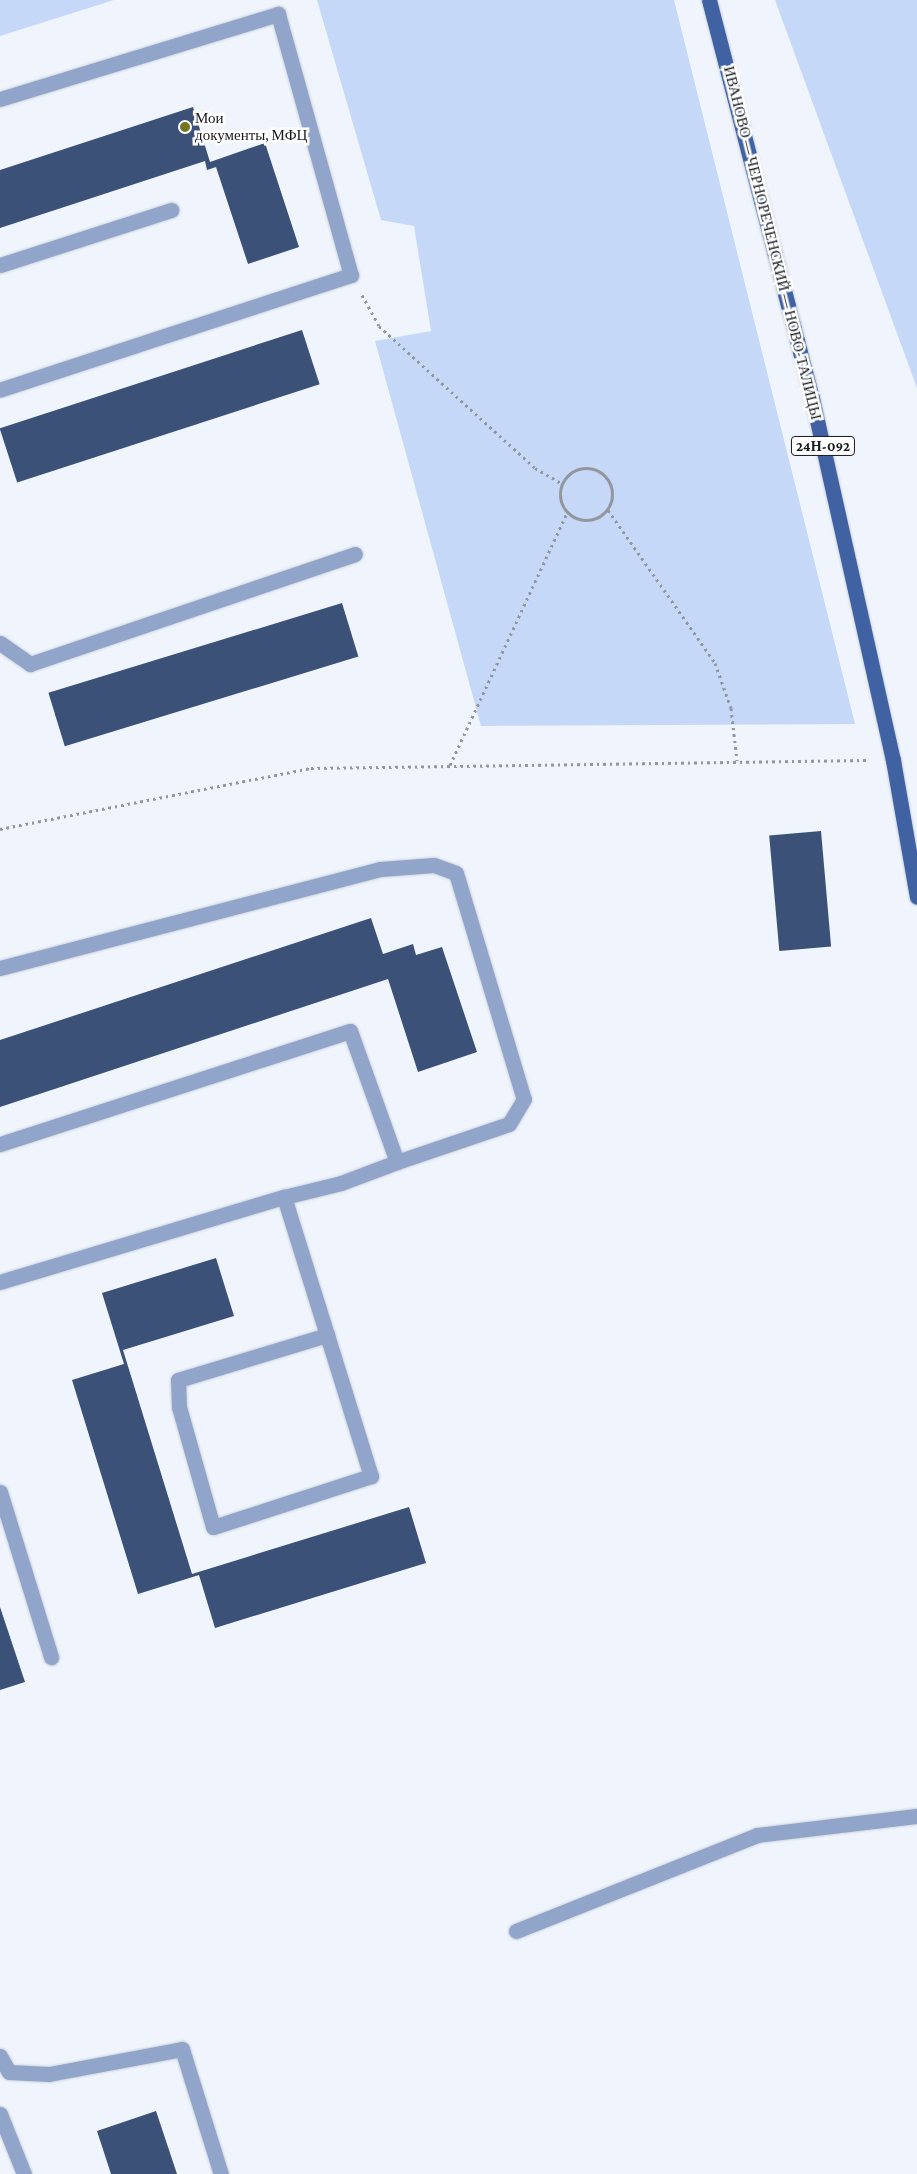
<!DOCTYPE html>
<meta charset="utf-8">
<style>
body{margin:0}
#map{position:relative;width:917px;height:2174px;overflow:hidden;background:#eff4fd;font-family:"Crimson Pro",serif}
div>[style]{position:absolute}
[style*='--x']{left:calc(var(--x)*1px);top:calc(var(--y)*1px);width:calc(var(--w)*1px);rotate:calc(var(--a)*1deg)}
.green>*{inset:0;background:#c6d8f8}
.building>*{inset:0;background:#3b5178;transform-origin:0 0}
.path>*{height:3px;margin-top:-1.5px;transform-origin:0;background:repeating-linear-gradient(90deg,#92969e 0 2.5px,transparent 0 6.5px)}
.path>.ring{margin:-1.5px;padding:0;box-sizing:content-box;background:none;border:3px solid #92969e;border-radius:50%}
.roads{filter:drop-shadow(0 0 1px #ccd1d9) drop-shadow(0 0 1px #ccd1d9)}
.minor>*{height:15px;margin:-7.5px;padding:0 7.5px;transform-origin:7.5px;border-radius:7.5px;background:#91a5ca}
.major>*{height:15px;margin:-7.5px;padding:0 7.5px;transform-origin:7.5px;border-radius:7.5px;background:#4062a3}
.dots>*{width:14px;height:14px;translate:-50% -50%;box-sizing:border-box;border:2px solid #fff;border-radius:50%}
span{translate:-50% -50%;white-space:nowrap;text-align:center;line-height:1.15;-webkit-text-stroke:5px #fff;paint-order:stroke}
.shield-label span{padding:1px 4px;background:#fff;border:1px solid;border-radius:4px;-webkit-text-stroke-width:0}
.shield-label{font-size:14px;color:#16191e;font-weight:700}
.poi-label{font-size:15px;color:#16191e}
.left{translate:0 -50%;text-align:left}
.street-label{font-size:15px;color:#16191e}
</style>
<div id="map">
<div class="green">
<div style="clip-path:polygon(0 0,114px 0,0 36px)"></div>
<div style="clip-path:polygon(317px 0,674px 0,855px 724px,481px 726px,375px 341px,431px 331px,414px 226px,381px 220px)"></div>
<div style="clip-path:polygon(775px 0,917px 0,917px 388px)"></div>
</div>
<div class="building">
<div style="clip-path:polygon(193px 107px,210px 162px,265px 143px,299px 247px,248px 264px,216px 167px,207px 170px,205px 161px,0 228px,0 170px)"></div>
<div style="left:302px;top:330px;width:57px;height:318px;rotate:72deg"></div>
<div style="left:342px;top:603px;width:56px;height:307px;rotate:73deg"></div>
<div style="left:821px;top:831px;width:116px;height:52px;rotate:85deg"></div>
<div style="clip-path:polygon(371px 918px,383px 954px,413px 944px,416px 955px,442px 947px,477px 1052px,418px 1072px,388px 979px,0 1107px,0 1040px)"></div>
<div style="clip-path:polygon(216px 1258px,234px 1316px,123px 1350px,192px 1574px,409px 1507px,426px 1563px,215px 1628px,199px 1575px,138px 1594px,72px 1380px,124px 1364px,102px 1293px)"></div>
<div style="clip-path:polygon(0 1607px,25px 1682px,0 1690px)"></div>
<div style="clip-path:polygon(156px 2111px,177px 2174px,111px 2174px,97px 2131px)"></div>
</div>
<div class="path">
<div style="--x:362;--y:295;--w:35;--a:61"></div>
<div style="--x:379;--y:326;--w:211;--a:42.3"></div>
<div style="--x:535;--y:468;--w:30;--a:30"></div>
<div class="ring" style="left:560px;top:468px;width:49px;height:49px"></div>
<div style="--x:608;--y:510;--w:187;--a:55"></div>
<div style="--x:715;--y:663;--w:48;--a:70.4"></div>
<div style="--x:731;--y:708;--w:53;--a:83.5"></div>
<div style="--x:450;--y:765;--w:278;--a:-65.1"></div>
<div style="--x:0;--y:829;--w:317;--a:-11.1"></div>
<div style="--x:311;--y:768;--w:558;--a:-0.82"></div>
</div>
<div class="roads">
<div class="minor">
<div style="--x:0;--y:99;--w:291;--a:-17"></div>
<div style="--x:278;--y:14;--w:271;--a:74.4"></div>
<div style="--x:351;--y:275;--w:369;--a:161.9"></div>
<div style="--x:0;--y:265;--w:180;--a:-17.8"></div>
<div style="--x:0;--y:643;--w:37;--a:35"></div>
<div style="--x:30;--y:664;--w:343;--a:-18.7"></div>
<div style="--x:0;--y:968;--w:393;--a:-14.6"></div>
<div style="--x:380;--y:869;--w:54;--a:-4.2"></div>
<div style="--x:434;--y:865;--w:23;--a:20"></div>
<div style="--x:456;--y:873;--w:236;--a:73.3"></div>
<div style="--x:524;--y:1099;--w:29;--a:121"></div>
<div style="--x:509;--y:1124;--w:118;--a:161.3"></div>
<div style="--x:397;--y:1162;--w:139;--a:-109.7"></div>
<div style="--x:350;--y:1031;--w:368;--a:162.1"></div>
<div style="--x:284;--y:1197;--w:59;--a:-13.8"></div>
<div style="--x:341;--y:1183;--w:60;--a:-20.6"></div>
<div style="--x:0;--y:1282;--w:296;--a:-16.7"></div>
<div style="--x:284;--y:1197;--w:145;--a:72.7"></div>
<div style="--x:327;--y:1335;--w:148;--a:72.7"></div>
<div style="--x:371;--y:1476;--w:166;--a:162.1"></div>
<div style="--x:213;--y:1527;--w:125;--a:-105.8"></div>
<div style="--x:179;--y:1407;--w:27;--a:-92"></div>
<div style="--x:178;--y:1380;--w:156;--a:-16.8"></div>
<div style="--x:0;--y:1492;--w:173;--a:72.8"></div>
<div style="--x:516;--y:1931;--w:259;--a:-21.7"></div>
<div style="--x:757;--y:1835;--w:161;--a:-6.8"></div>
<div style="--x:0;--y:2056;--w:18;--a:61"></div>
<div style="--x:9;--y:2072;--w:40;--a:2.9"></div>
<div style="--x:49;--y:2074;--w:135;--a:-10.6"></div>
<div style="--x:182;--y:2049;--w:131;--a:72.7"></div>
<div style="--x:0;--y:2114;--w:65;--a:68.2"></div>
</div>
<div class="major">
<div style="--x:709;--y:0;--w:411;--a:75.5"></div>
<div style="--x:812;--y:398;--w:371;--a:77.4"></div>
<div style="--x:893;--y:760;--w:139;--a:80.1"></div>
</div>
</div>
<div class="dots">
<div style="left:185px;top:127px;background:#72761e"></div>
</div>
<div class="shield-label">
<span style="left:823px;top:446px">24Н-092</span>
</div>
<div class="poi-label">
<span class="left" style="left:195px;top:127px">Мои<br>документы, МФЦ</span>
</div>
<div class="street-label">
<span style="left:772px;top:243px;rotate:76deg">ИВАНОВО — ЧЕРНОРЕЧЕНСКИЙ — НОВО-ТАЛИЦЫ</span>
</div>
</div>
